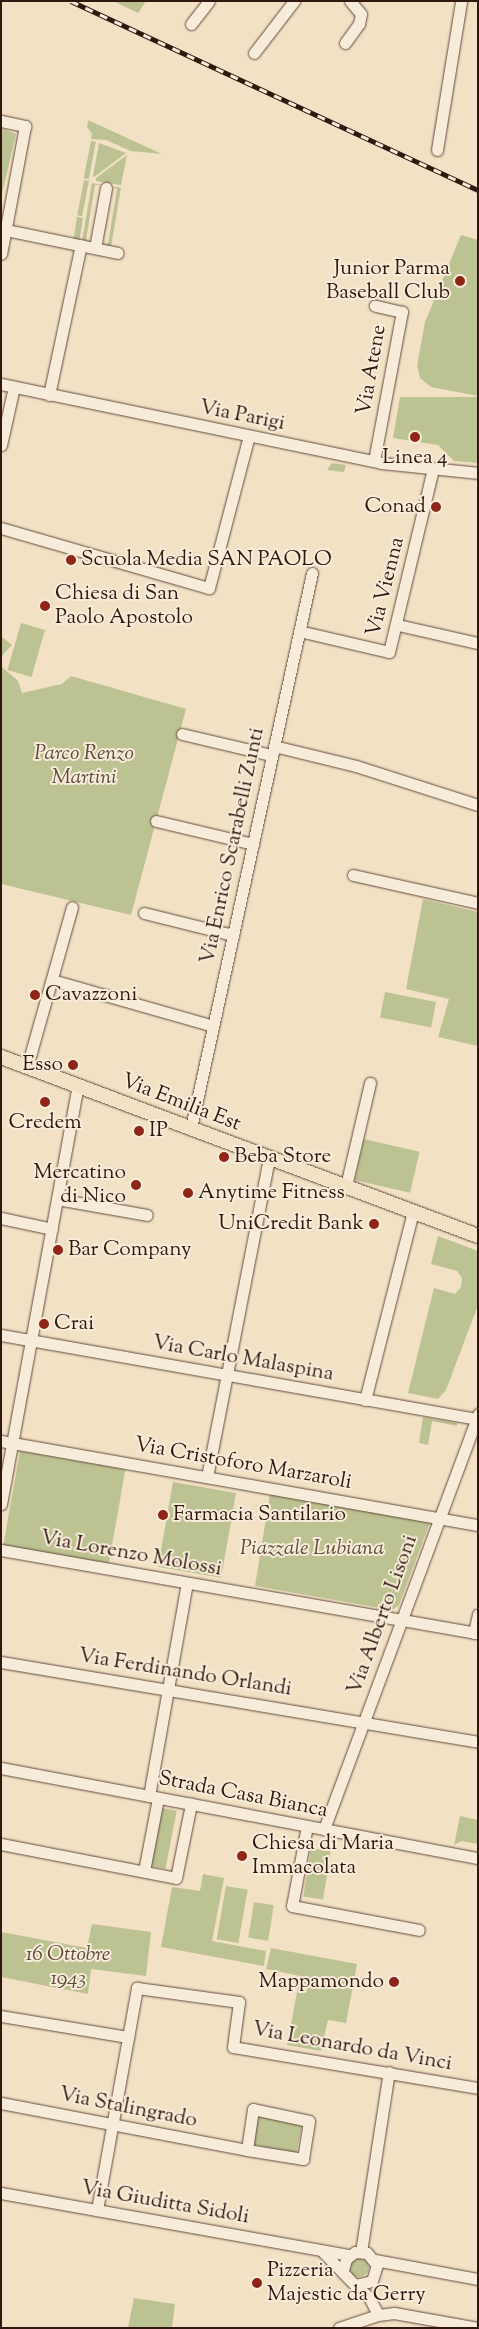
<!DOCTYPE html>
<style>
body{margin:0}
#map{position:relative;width:479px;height:2329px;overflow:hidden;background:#f2e1c4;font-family:"Sorts Mill Goudy",serif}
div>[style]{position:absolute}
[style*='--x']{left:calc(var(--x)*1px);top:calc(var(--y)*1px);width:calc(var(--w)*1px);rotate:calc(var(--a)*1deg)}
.green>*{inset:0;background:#bdc292;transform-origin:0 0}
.round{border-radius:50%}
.roads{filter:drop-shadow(0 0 1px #614a3c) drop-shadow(0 0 1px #614a3c)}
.minor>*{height:11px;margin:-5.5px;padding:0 5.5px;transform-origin:5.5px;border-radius:5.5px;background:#f7ecd9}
.major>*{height:14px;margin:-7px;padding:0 7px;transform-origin:7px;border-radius:7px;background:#f2e1c4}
.rail>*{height:4.5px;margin-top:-2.25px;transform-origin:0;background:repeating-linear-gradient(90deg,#f7ecd9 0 8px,#31180f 0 16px);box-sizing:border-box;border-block:1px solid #31180f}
.dots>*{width:14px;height:14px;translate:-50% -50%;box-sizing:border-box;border:2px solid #f7ecd9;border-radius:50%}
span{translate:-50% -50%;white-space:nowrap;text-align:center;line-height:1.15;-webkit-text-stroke:4px #f7ecd9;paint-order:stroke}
.poi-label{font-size:21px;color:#31180f}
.right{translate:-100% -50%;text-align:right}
.left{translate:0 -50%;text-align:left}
.street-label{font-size:21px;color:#31180f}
.park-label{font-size:21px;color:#5b4b36;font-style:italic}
.frame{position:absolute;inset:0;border:2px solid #31180f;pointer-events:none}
</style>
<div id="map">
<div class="green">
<div style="clip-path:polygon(113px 1px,146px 1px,138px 13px)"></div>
<div style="clip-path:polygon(88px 120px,162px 154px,131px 151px,106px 140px,91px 139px,92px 134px,87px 127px)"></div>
<div style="clip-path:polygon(3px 129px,16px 134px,1px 198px,1px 132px)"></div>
<div style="left:91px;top:141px;width:5px;height:38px;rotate:11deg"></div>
<div style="clip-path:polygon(99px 143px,126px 153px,94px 177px,93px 176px)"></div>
<div style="clip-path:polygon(127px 155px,121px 185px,96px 181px,96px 178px)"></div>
<div style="left:84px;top:180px;width:5px;height:36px;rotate:11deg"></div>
<div style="clip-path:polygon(92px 183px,103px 185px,95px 185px,86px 240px,92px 243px,82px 241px)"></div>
<div style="clip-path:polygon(111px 186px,121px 188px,111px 247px,101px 245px,108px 244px,117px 189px)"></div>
<div style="left:77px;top:217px;width:6px;height:22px;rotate:9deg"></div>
<div style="clip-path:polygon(461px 235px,478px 240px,478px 396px,431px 387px,420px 378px,417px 366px,425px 322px)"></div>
<div style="clip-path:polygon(400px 397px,478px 397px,478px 463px,454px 461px,438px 445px,393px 438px)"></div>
<div style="clip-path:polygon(332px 463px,346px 465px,344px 472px,327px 470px)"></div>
<div style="left:21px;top:623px;width:25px;height:49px;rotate:16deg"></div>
<div style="clip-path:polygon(1px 636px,12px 645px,1px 657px)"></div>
<div style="clip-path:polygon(1px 666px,18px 681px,22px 693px,62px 684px,71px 676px,186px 709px,131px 915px,1px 884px)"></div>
<div style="clip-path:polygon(423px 899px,478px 912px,478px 1046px,438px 1037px,449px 999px,406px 989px)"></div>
<div style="left:385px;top:992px;width:52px;height:26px;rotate:11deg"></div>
<div style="left:364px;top:1139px;width:57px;height:42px;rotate:13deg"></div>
<div style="clip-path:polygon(438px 1236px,478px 1251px,478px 1305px,446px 1390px,438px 1399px,408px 1393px,434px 1288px,455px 1294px,461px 1287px,462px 1278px,457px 1271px,431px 1264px)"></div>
<div style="clip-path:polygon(423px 1417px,457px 1423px,457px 1426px,432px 1421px,428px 1445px,419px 1443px)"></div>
<div style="left:20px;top:1451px;width:107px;height:96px;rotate:10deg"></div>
<div style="left:173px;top:1482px;width:64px;height:86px;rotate:10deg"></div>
<div style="clip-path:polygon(270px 1494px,430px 1522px,399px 1605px,392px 1610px,255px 1586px)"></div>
<div style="left:162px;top:1808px;width:15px;height:59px;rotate:11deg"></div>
<div style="clip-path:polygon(460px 1816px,478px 1820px,478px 1844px,462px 1841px,454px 1845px)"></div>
<div style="left:311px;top:1848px;width:20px;height:49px;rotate:9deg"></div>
<div style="clip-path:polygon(203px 1874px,224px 1878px,212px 1941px,266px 1951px,264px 1966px,161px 1947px,172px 1887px,200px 1891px)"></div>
<div style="left:226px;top:1886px;width:22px;height:54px;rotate:10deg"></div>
<div style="left:254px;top:1902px;width:20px;height:36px;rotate:9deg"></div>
<div style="clip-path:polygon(92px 1924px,151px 1932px,146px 1976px,91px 1969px,88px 1994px,1px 1977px,1px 1932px,87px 1948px)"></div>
<div style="clip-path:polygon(271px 1948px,357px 1964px,346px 2023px,328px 2020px,321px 2051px,287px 2045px,300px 1976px,266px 1969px)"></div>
<div style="left:257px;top:2115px;width:46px;height:30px;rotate:11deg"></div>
<div class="round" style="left:349px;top:2257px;width:20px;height:20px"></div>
<div style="clip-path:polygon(134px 2298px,175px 2304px,172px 2328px,128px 2328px)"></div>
</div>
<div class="roads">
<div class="minor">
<div style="--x:191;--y:24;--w:29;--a:-52"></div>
<div style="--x:345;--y:43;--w:24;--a:-54"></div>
<div style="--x:359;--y:24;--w:10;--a:-79"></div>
<div style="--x:361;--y:14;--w:17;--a:-130"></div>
<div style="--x:254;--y:53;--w:66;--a:-52.4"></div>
<div style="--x:1;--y:121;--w:25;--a:12"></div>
<div style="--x:25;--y:126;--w:130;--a:100.6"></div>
<div style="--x:437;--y:150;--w:151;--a:-80.8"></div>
<div style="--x:1;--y:229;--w:119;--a:11.6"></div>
<div style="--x:95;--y:248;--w:61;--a:-79.6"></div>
<div style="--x:1;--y:384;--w:389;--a:11.7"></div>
<div style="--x:382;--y:463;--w:97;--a:5.9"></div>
<div style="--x:49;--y:395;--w:153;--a:-78"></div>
<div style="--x:1;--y:445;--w:59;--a:-77.4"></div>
<div style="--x:374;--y:461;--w:152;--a:-79.4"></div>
<div style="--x:402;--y:312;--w:28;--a:-167"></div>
<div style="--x:1;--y:528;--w:216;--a:16.1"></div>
<div style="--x:209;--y:588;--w:157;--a:-75.3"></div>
<div style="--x:398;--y:625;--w:82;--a:12.7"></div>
<div style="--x:299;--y:631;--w:92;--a:13.1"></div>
<div style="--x:389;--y:652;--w:188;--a:-76.5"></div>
<div style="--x:182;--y:734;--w:91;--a:13.3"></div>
<div style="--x:274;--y:746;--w:84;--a:13.7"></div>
<div style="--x:356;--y:766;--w:128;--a:17.7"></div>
<div style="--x:156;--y:821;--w:100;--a:13.3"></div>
<div style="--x:353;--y:875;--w:128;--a:12.6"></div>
<div style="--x:144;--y:913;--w:92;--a:13.9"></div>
<div style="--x:52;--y:980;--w:167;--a:15.9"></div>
<div style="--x:27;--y:1067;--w:166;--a:-74.3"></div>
<div style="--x:191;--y:1128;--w:568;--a:-77.7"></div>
<div style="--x:346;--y:1186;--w:106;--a:-76.9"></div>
<div style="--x:57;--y:1199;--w:91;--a:10.1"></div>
<div style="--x:1;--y:1218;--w:52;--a:12.2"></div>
<div style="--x:1;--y:1335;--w:484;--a:10"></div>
<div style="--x:365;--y:1400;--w:195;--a:-75.7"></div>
<div style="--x:1;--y:1441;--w:484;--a:10"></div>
<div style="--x:207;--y:1477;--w:326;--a:-79"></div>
<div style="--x:1;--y:1504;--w:425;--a:-79.6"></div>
<div style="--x:1;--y:1550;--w:484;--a:9.9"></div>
<div style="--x:474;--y:1633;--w:19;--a:-78"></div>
<div style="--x:1;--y:1662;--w:484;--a:9.5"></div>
<div style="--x:1;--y:1768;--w:485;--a:10.7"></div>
<div style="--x:149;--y:1796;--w:216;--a:-79.9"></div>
<div style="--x:307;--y:1826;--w:81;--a:100.6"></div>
<div style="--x:292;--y:1906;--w:129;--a:10.7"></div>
<div style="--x:324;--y:1829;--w:443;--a:-69.6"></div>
<div style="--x:1;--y:1844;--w:178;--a:11"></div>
<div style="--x:176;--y:1878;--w:76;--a:-78.5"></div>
<div style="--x:144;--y:1871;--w:74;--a:-79.1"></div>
<div style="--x:1;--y:2016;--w:129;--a:9.4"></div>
<div style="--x:1;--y:2103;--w:250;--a:10.8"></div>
<div style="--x:247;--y:2150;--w:57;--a:9.1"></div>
<div style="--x:303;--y:2159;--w:38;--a:-81"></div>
<div style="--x:309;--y:2121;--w:57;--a:-167.9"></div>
<div style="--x:253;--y:2109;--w:41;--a:98.3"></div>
<div style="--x:1;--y:2193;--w:354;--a:10.1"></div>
<div style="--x:97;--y:2210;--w:226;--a:-79.8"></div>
<div style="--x:137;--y:1988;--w:103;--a:7.8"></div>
<div style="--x:239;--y:2002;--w:45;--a:97.6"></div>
<div style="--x:233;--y:2047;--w:248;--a:9.5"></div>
<div style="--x:322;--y:2251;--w:47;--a:45.9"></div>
<div style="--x:355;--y:2285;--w:17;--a:-13"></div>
<div style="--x:372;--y:2281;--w:17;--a:-73"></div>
<div style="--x:377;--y:2265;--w:16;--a:-130"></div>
<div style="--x:367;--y:2253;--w:12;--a:-175"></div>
<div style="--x:355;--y:2252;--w:11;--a:142"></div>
<div style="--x:346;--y:2259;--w:11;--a:105"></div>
<div style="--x:361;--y:2252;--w:182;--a:-81.2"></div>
<div style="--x:375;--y:2260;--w:105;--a:10.5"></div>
<div style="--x:355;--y:2285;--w:18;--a:41"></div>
<div style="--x:369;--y:2297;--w:20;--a:63"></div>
<div style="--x:339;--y:2328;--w:41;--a:-18.4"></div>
<div style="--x:378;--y:2315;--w:16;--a:-7"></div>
<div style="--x:394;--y:2313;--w:85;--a:10.1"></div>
</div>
<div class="major">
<div style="--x:1;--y:1057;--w:509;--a:20.57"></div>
</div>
</div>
<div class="rail">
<div style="--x:71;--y:1;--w:449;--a:24.9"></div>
</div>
<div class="dots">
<div style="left:460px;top:281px;background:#8f2418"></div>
<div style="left:415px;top:437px;background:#8f2418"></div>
<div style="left:436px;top:507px;background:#8f2418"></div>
<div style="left:71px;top:560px;background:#8f2418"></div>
<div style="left:45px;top:606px;background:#8f2418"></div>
<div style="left:35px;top:995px;background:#8f2418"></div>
<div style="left:73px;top:1065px;background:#8f2418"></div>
<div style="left:45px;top:1102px;background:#8f2418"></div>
<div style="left:139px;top:1131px;background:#8f2418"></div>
<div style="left:224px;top:1157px;background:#8f2418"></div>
<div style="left:136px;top:1185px;background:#8f2418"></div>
<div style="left:188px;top:1193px;background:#8f2418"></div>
<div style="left:374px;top:1224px;background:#8f2418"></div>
<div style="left:58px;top:1250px;background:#8f2418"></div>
<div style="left:44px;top:1324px;background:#8f2418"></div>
<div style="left:163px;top:1515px;background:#8f2418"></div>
<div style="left:242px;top:1856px;background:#8f2418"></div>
<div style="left:394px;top:1982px;background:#8f2418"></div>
<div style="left:257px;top:2283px;background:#8f2418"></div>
</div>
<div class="poi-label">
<span class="right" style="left:450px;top:281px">Junior Parma<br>Baseball Club</span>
<span style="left:415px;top:458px">Linea 4</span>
<span class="right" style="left:426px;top:507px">Conad</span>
<span class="left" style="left:81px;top:560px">Scuola Media SAN PAOLO</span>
<span class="left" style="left:55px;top:606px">Chiesa di San<br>Paolo Apostolo</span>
<span class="left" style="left:45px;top:995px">Cavazzoni</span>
<span class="right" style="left:63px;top:1065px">Esso</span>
<span style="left:45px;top:1123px">Credem</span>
<span class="left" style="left:149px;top:1131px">IP</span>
<span class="left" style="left:234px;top:1157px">Beba Store</span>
<span class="right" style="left:126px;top:1185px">Mercatino<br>di Nico</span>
<span class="left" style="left:198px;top:1193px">Anytime Fitness</span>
<span class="right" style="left:364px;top:1224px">UniCredit Bank</span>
<span class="left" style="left:68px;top:1250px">Bar Company</span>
<span class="left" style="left:54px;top:1324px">Crai</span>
<span class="left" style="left:173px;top:1515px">Farmacia Santilario</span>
<span class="left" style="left:252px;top:1856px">Chiesa di Maria<br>Immacolata</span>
<span class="right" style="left:384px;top:1982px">Mappamondo</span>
<span class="left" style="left:267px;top:2283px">Pizzeria<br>Majestic da Gerry</span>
</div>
<div class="street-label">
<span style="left:372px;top:370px;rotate:-80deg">Via Atene</span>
<span style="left:242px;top:416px;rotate:11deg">Via Parigi</span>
<span style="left:386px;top:587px;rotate:-76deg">Via Vienna</span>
<span style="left:233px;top:846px;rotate:-78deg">Via Enrico Scarabelli Zunti</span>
<span style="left:181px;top:1103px;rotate:21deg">Via Emilia Est</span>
<span style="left:243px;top:1359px;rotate:10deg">Via Carlo Malaspina</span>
<span style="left:243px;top:1464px;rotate:10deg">Via Cristoforo Marzaroli</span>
<span style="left:131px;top:1554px;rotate:10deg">Via Lorenzo Molossi</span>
<span style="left:383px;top:1615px;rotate:-70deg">Via Alberto Lisoni</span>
<span style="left:185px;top:1673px;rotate:9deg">Via Ferdinando Orlandi</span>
<span style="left:243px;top:1795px;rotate:11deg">Strada Casa Bianca</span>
<span style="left:352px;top:2047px;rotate:10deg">Via Leonardo da Vinci</span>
<span style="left:128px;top:2108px;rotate:11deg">Via Stalingrado</span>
<span style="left:165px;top:2203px;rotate:10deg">Via Giuditta Sidoli</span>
</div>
<div class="park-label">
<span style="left:84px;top:766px">Parco Renzo<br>Martini</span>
<span style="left:312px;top:1549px">Piazzale Lubiana</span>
<span style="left:68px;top:1967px">16 Ottobre<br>1943</span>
</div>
<div class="frame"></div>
</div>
